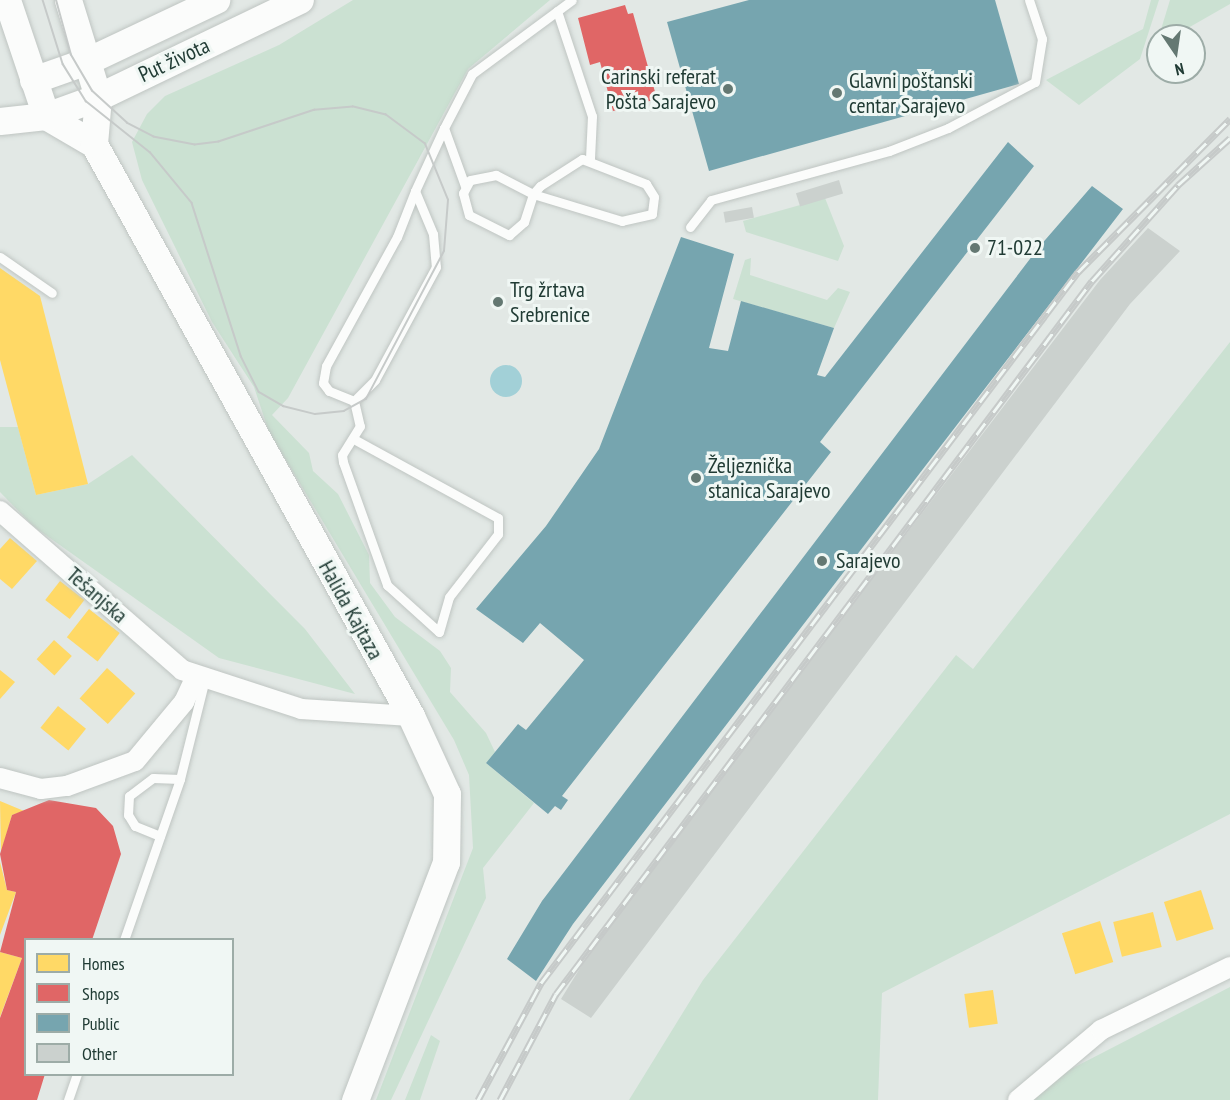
<!DOCTYPE html>
<meta charset="utf-8">
<style>
body{margin:0}
#map{position:relative;width:1230px;height:1100px;overflow:hidden;background:#e2e8e5;font-family:"PT Sans Narrow",sans-serif}
div>[style]{position:absolute}
[style*='--x']{left:calc(var(--x)*1px);top:calc(var(--y)*1px);width:calc(var(--w)*1px);rotate:calc(var(--a)*1deg)}
.green>*{inset:0;background:#cbe1d2}
.water>*{inset:0;background:#a2d0d7}
.round{border-radius:50%}
.homes>*{inset:0;background:#ffd966;transform-origin:0 0}
.shops>*{inset:0;background:#e06666}
.public>*{inset:0;background:#76a5af}
.building>*{inset:0;background:#cbd1ce;transform-origin:0 0}
.roads{filter:drop-shadow(0 0 2px #bfc5c2) drop-shadow(0 0 2px #bfc5c2)}
.lane>*{height:9px;margin:-4.5px;padding:0 4.5px;transform-origin:4.5px;border-radius:4.5px;background:#fbfcfb}
.street>*{height:20px;margin:-10px;padding:0 10px;transform-origin:10px;border-radius:10px;background:#fbfcfb}
.secondary>*{height:27px;margin:-13.5px;padding:0 13.5px;transform-origin:13.5px;border-radius:13.5px;background:#fbfcfb}
.tram>*{height:1.5px;margin:-0.75px;padding:0 0.75px;transform-origin:0.75px;border-radius:0.75px;background:#c6cac9}
.rail>*{height:7px;margin-top:-3.5px;transform-origin:0;background:repeating-linear-gradient(90deg,#f0f7f4 0 14px,#c6cac9 0 28px);box-sizing:border-box;border-block:2px solid #c6cac9}
.dots>*{width:16px;height:16px;translate:-50% -50%;box-sizing:border-box;border:3px solid #f0f7f4;border-radius:50%}
span{translate:-50% -50%;white-space:nowrap;text-align:center;line-height:1.15;-webkit-text-stroke:6px #f0f7f4;paint-order:stroke}
.street-label{font-size:22px;color:#203b34}
.poi-label{font-size:22px;color:#203b34}
.right{translate:-100% -50%;text-align:right}
.left{translate:0 -50%;text-align:left}
.legend{position:absolute;left:24px;top:938px;width:210px;height:138px;box-sizing:border-box;background:#f0f7f4;border:2px solid #9daca7;margin:0;padding:8px 10px;list-style:none;font-size:18px;color:#203b34}
.legend li{display:flex;align-items:center;gap:12px;height:30px}
.legend b{width:30px;border:2px solid #9daca7}
.north{position:absolute;left:1146px;top:24px;width:60px;height:60px;box-sizing:border-box;background:#f0f7f4;border:2px solid #9daca7;border-radius:50%;rotate:167deg;font-size:16px;font-weight:700;line-height:24px;text-align:center;color:#203b34}
.north::after{content:'';display:block;margin:auto;width:21px;height:27px;background:#647872;clip-path:polygon(50% 0,100% 100%,50% 72%,0 100%)}
</style>
<div id="map">
<div class="green">
<div style="clip-path:polygon(353px 0,550px 0,468px 69px,288px 398px,272px 415px,309px 453px,313px 471px,338px 494px,369px 555px,370px 583px,395px 617px,440px 651px,451px 668px,450px 692px,486px 733px,495px 752px,486px 763px,534px 803px,483px 868px,486px 898px,391px 1100px,376px 1100px,473px 848px,469px 775px,454px 740px,269px 432px,254px 387px,212px 322px,142px 180px,132px 142px,147px 114px,165px 96px,279px 45px)"></div>
<div style="clip-path:polygon(1151px 0,1159px 0,1140px 59px,1079px 105px,1046px 80px,1143px 29px)"></div>
<div style="clip-path:polygon(1170px 0,1230px 0,1230px 4px,1174px 36px,1159px 36px)"></div>
<div style="clip-path:polygon(825px 198px,844px 246px,838px 261px,746px 232px,743px 221px)"></div>
<div style="clip-path:polygon(751px 258px,750px 275px,827px 300px,838px 288px,850px 292px,834px 328px,733px 299px,745px 260px)"></div>
<div style="clip-path:polygon(1230px 342px,1230px 814px,882px 993px,878px 1100px,629px 1100px,703px 980px,956px 655px,973px 669px)"></div>
<div style="clip-path:polygon(0 427px,18px 427px,36px 495px,88px 484px,132px 455px,305px 629px,355px 694px,219px 658px,33px 526px,0 492px)"></div>
<div style="clip-path:polygon(1230px 987px,1230px 1100px,1031px 1100px,1040px 1085px)"></div>
<div style="clip-path:polygon(431px 1035px,440px 1041px,420px 1100px,405px 1100px)"></div>
</div>
<div class="water">
<div class="round" style="left:490px;top:365px;width:32px;height:32px"></div>
</div>
<div class="homes">
<div style="clip-path:polygon(0 268px,40px 296px,88px 484px,36px 495px,0 360px)"></div>
<div style="clip-path:polygon(10px 538px,37px 561px,12px 589px,0 579px,0 549px)"></div>
<div style="left:60px;top:581px;width:31px;height:24px;rotate:38deg"></div>
<div style="left:89px;top:609px;width:39px;height:36px;rotate:38deg"></div>
<div style="left:54px;top:640px;width:24px;height:26px;rotate:42deg"></div>
<div style="left:107px;top:668px;width:38px;height:41px;rotate:42deg"></div>
<div style="clip-path:polygon(0 670px,15px 682px,0 699px)"></div>
<div style="left:58px;top:706px;width:36px;height:28px;rotate:39deg"></div>
<div style="clip-path:polygon(0 801px,24px 811px,12px 815px,1px 853px)"></div>
<div style="clip-path:polygon(0 862px,7px 890px,16px 892px,0 935px)"></div>
<div style="left:1201px;top:890px;width:41px;height:39px;rotate:72deg"></div>
<div style="left:1153px;top:912px;width:36px;height:41px;rotate:76deg"></div>
<div style="left:1100px;top:921px;width:43px;height:40px;rotate:72deg"></div>
<div style="clip-path:polygon(0 952px,22px 958px,0 1017px)"></div>
<div style="left:993px;top:990px;width:34px;height:29px;rotate:82deg"></div>
</div>
<div class="shops">
<div style="clip-path:polygon(625px 5px,628px 14px,633px 13px,657px 99px,613px 111px,600px 62px,590px 65px,578px 18px)"></div>
<div style="clip-path:polygon(49px 800px,96px 808px,113px 826px,121px 854px,92px 940px,26px 940px,26px 1074px,45px 1074px,37px 1100px,0 1100px,0 1018px,22px 958px,0 952px,16px 892px,7px 890px,0 854px,12px 815px)"></div>
</div>
<div class="public">
<div style="clip-path:polygon(749px 0,995px 0,1019px 84px,709px 171px,667px 22px)"></div>
<div style="clip-path:polygon(1008px 142px,1034px 166px,820px 442px,831px 452px,562px 796px,568px 800px,561px 810px,555px 806px,548px 814px,486px 763px,518px 724px,526px 730px,584px 660px,540px 623px,523px 643px,476px 609px,546px 526px,599px 449px,681px 237px,734px 254px,709px 348px,728px 351px,741px 301px,834px 328px,817px 375px,825px 377px)"></div>
<div style="clip-path:polygon(1092px 186px,1123px 209px,573px 924px,536px 981px,507px 959px,542px 901px,1039px 247px)"></div>
</div>
<div class="building">
<div style="left:839px;top:180px;width:14px;height:45px;rotate:73deg"></div>
<div style="left:752px;top:207px;width:11px;height:29px;rotate:80deg"></div>
<div style="clip-path:polygon(1148px 228px,1180px 251px,1130px 304px,591px 1018px,561px 999px,601px 934px,1100px 280px)"></div>
</div>
<div class="roads">
<div class="lane">
<div style="--x:557;--y:11;--w:111;--a:71.6"></div>
<div style="--x:592;--y:116;--w:43;--a:92.7"></div>
<div style="--x:444;--y:128;--w:62;--a:70.1"></div>
<div style="--x:415;--y:191;--w:47;--a:67.3"></div>
<div style="--x:433;--y:234;--w:33;--a:85"></div>
<div style="--x:436;--y:267;--w:128;--a:118.4"></div>
<div style="--x:375;--y:380;--w:30;--a:135"></div>
<div style="--x:354;--y:401;--w:27;--a:-158"></div>
<div style="--x:329;--y:391;--w:10;--a:-127"></div>
<div style="--x:323;--y:383;--w:17;--a:-80"></div>
<div style="--x:326;--y:366;--w:147;--a:-61.2"></div>
<div style="--x:397;--y:237;--w:49;--a:-68.6"></div>
<div style="--x:415;--y:191;--w:69;--a:-65.3"></div>
<div style="--x:444;--y:128;--w:61;--a:-62.6"></div>
<div style="--x:472;--y:74;--w:124;--a:-36.5"></div>
<div style="--x:690;--y:227;--w:34;--a:-52"></div>
<div style="--x:711;--y:200;--w:185;--a:-15.4"></div>
<div style="--x:889;--y:151;--w:63;--a:-21.3"></div>
<div style="--x:948;--y:128;--w:98;--a:-27.9"></div>
<div style="--x:1035;--y:82;--w:44;--a:-80.8"></div>
<div style="--x:1042;--y:39;--w:41;--a:-108.4"></div>
<div style="--x:509;--y:235;--w:20;--a:-41"></div>
<div style="--x:524;--y:222;--w:29;--a:-72"></div>
<div style="--x:533;--y:194;--w:11;--a:-49"></div>
<div style="--x:540;--y:186;--w:50;--a:-32.7"></div>
<div style="--x:582;--y:159;--w:69;--a:21.3"></div>
<div style="--x:646;--y:184;--w:15;--a:58"></div>
<div style="--x:654;--y:197;--w:17;--a:97"></div>
<div style="--x:652;--y:214;--w:31;--a:167"></div>
<div style="--x:622;--y:221;--w:93;--a:-163.1"></div>
<div style="--x:533;--y:194;--w:42;--a:-152.8"></div>
<div style="--x:496;--y:175;--w:26;--a:169"></div>
<div style="--x:470;--y:180;--w:15;--a:118"></div>
<div style="--x:463;--y:193;--w:23;--a:75"></div>
<div style="--x:469;--y:215;--w:45;--a:26.6"></div>
<div style="--x:0;--y:257;--w:63;--a:34.7"></div>
<div style="--x:354;--y:401;--w:26;--a:77"></div>
<div style="--x:360;--y:426;--w:34;--a:122"></div>
<div style="--x:342;--y:455;--w:7;--a:82"></div>
<div style="--x:343;--y:462;--w:131;--a:70.3"></div>
<div style="--x:387;--y:585;--w:70;--a:42.1"></div>
<div style="--x:439;--y:632;--w:36;--a:-74"></div>
<div style="--x:449;--y:597;--w:80;--a:-52.1"></div>
<div style="--x:498;--y:534;--w:16;--a:-90"></div>
<div style="--x:498;--y:518;--w:164;--a:-151.3"></div>
<div style="--x:160;--y:836;--w:27;--a:-158"></div>
<div style="--x:135;--y:826;--w:13;--a:-122"></div>
<div style="--x:128;--y:815;--w:19;--a:-87"></div>
<div style="--x:129;--y:796;--w:30;--a:-37"></div>
<div style="--x:153;--y:778;--w:27;--a:2"></div>
<div style="--x:124;--y:940;--w:170;--a:-70.8"></div>
<div style="--x:180;--y:779;--w:103;--a:-76"></div>
<div style="--x:68;--y:1100;--w:28;--a:-71"></div>
</div>
<div class="street">
<div style="--x:0;--y:511;--w:242;--a:41.1"></div>
<div style="--x:182;--y:670;--w:125;--a:18.1"></div>
<div style="--x:301;--y:709;--w:110;--a:3.6"></div>
<div style="--x:0;--y:778;--w:42;--a:15"></div>
<div style="--x:41;--y:789;--w:26;--a:-7"></div>
<div style="--x:67;--y:786;--w:72;--a:-20.2"></div>
<div style="--x:135;--y:761;--w:77;--a:-50.3"></div>
<div style="--x:184;--y:702;--w:29;--a:-65"></div>
<div style="--x:1018;--y:1100;--w:109;--a:-40.1"></div>
<div style="--x:1101;--y:1030;--w:144;--a:-26"></div>
</div>
<div class="secondary">
<div style="--x:7;--y:0;--w:122;--a:71.4"></div>
<div style="--x:46;--y:116;--w:56;--a:30.3"></div>
<div style="--x:94;--y:144;--w:654;--a:61"></div>
<div style="--x:411;--y:716;--w:86;--a:65.2"></div>
<div style="--x:447;--y:794;--w:68;--a:90.8"></div>
<div style="--x:446;--y:862;--w:255;--a:110.9"></div>
<div style="--x:68;--y:0;--w:102;--a:72.8"></div>
<div style="--x:98;--y:97;--w:47;--a:94.9"></div>
<div style="--x:33;--y:80;--w:57;--a:-19.4"></div>
<div style="--x:87;--y:61;--w:143;--a:-25.3"></div>
<div style="--x:0;--y:121;--w:46;--a:-6.2"></div>
<div style="--x:46;--y:116;--w:55;--a:-20.1"></div>
<div style="--x:98;--y:97;--w:224;--a:-25.7"></div>
</div>
</div>
<div class="tram">
<div style="--x:43;--y:0;--w:67;--a:72.6"></div>
<div style="--x:63;--y:64;--w:44;--a:58.1"></div>
<div style="--x:86;--y:101;--w:82;--a:38.6"></div>
<div style="--x:150;--y:152;--w:66;--a:50.5"></div>
<div style="--x:192;--y:203;--w:161;--a:72.2"></div>
<div style="--x:241;--y:356;--w:40;--a:63.4"></div>
<div style="--x:259;--y:392;--w:28;--a:30"></div>
<div style="--x:283;--y:406;--w:33;--a:14"></div>
<div style="--x:315;--y:414;--w:29;--a:-6"></div>
<div style="--x:344;--y:411;--w:25;--a:-29"></div>
<div style="--x:366;--y:399;--w:167;--a:-62.2"></div>
<div style="--x:444;--y:251;--w:51;--a:-85.5"></div>
<div style="--x:448;--y:200;--w:61;--a:-112.3"></div>
<div style="--x:425;--y:144;--w:49;--a:-143.4"></div>
<div style="--x:386;--y:115;--w:34;--a:-166"></div>
<div style="--x:353;--y:107;--w:38;--a:175"></div>
<div style="--x:315;--y:110;--w:101;--a:161.6"></div>
<div style="--x:219;--y:142;--w:24;--a:173"></div>
<div style="--x:195;--y:145;--w:42;--a:-169"></div>
<div style="--x:154;--y:137;--w:30;--a:-153"></div>
<div style="--x:127;--y:123;--w:47;--a:-137.6"></div>
<div style="--x:92;--y:91;--w:42;--a:-120.3"></div>
<div style="--x:71;--y:55;--w:57;--a:-105.3"></div>
</div>
<div class="rail">
<div style="--x:478;--y:1100;--w:133;--a:-61.7"></div>
<div style="--x:541;--y:983;--w:891;--a:-52.94"></div>
<div style="--x:1078;--y:272;--w:216;--a:-45.2"></div>
<div style="--x:500;--y:1100;--w:120;--a:-62.2"></div>
<div style="--x:556;--y:994;--w:892;--a:-53.07"></div>
<div style="--x:1092;--y:281;--w:129;--a:-48.1"></div>
<div style="--x:1178;--y:185;--w:70;--a:-42.1"></div>
</div>
<div class="dots">
<div style="left:728px;top:89px;background:#647872"></div>
<div style="left:837px;top:93px;background:#647872"></div>
<div style="left:975px;top:248px;background:#647872"></div>
<div style="left:498px;top:302px;background:#647872"></div>
<div style="left:696px;top:478px;background:#647872"></div>
<div style="left:822px;top:561px;background:#647872"></div>
</div>
<div class="street-label">
<span style="left:174px;top:60px;rotate:-25deg">Put života</span>
<span style="left:97px;top:595px;rotate:41deg">Tešanjska</span>
<span style="left:351px;top:610px;rotate:61deg">Halida Kajtaza</span>
</div>
<div class="poi-label">
<span class="right" style="left:716px;top:89px">Carinski referat<br>Pošta Sarajevo</span>
<span class="left" style="left:849px;top:93px">Glavni poštanski<br>centar Sarajevo</span>
<span class="left" style="left:987px;top:248px">71-022</span>
<span class="left" style="left:510px;top:302px">Trg žrtava<br>Srebrenice</span>
<span class="left" style="left:708px;top:478px">Željeznička<br>stanica Sarajevo</span>
<span class="left" style="left:836px;top:561px">Sarajevo</span>
</div>
<ul class="legend">
<li><b style="height:16px;background:#ffd966"></b>Homes</li>
<li><b style="height:16px;background:#e06666"></b>Shops</li>
<li><b style="height:16px;background:#76a5af"></b>Public</li>
<li><b style="height:16px;background:#cbd1ce"></b>Other</li>
</ul>
<div class="north">N</div>
</div>
